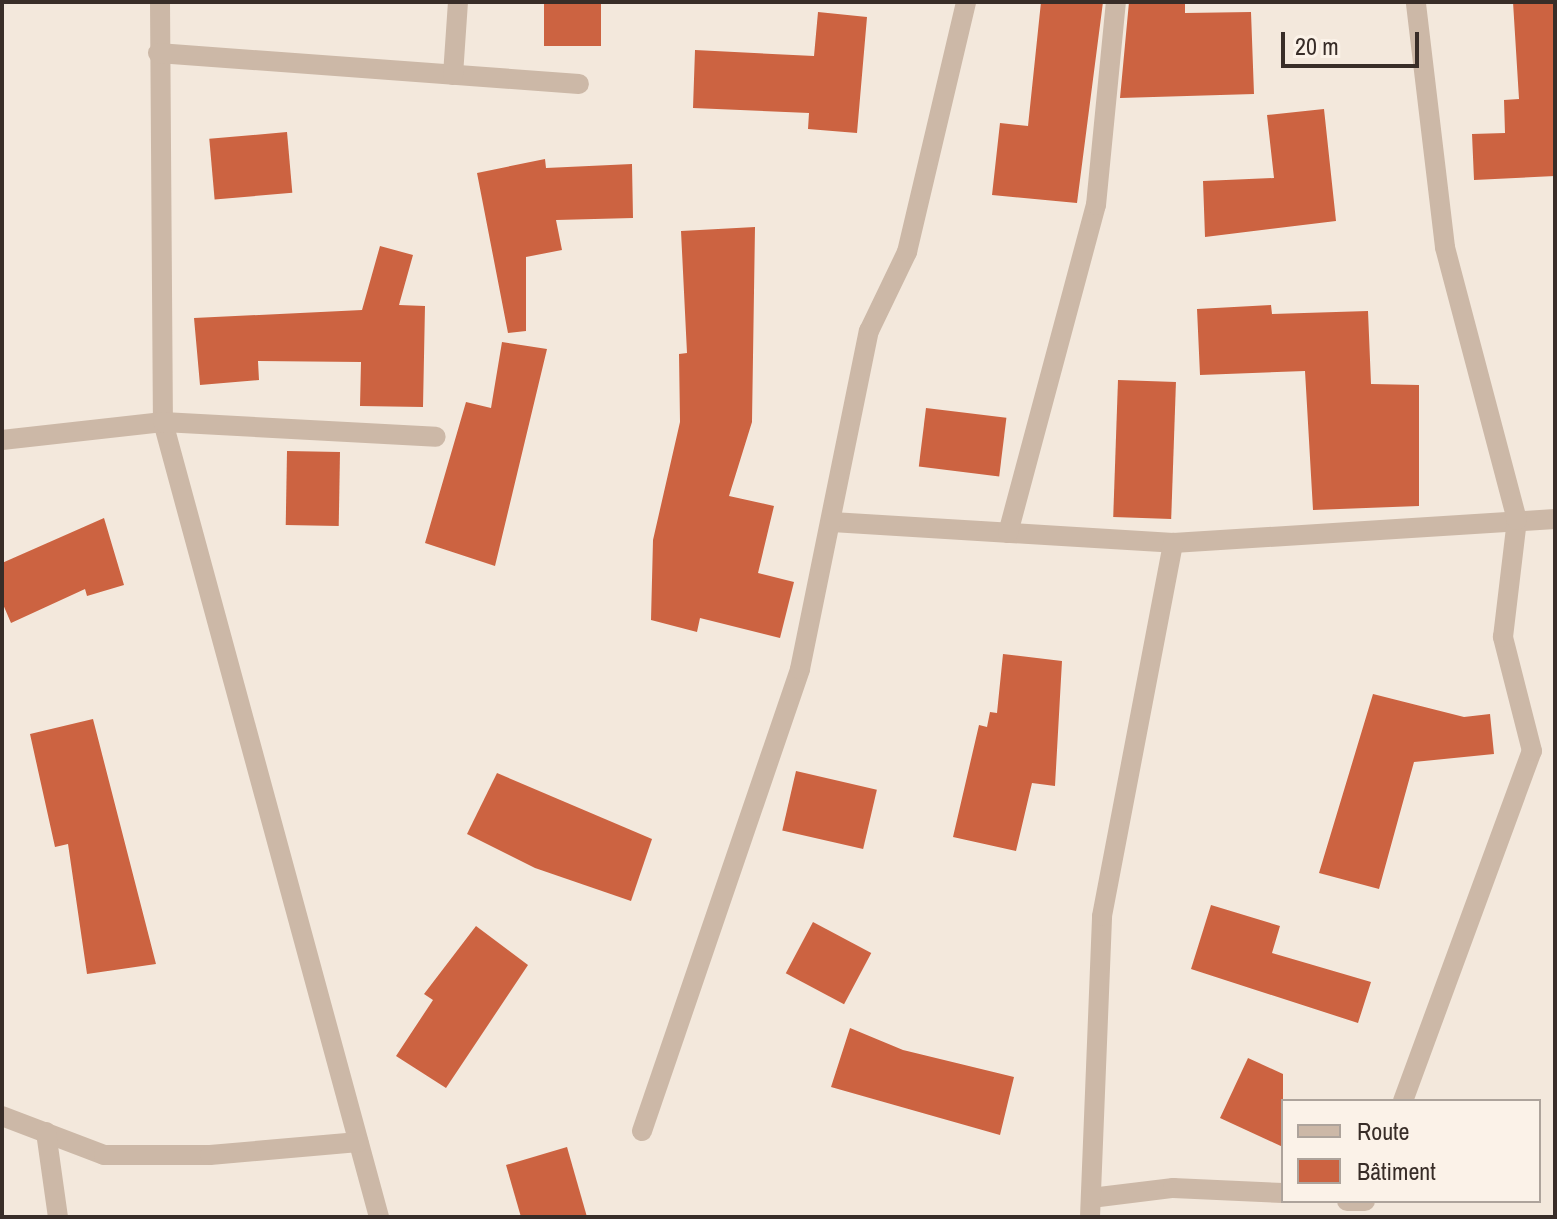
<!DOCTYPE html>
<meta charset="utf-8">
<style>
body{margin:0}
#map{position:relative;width:1557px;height:1219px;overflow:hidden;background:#f3e8dc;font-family:"Archivo Narrow",sans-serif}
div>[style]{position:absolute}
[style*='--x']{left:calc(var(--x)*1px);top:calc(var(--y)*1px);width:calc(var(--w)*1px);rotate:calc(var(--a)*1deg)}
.building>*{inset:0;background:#cc6341;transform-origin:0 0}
.street>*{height:20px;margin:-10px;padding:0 10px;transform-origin:10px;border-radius:10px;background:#ccb8a7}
span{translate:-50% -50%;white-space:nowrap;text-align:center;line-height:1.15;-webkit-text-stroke:7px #fbf2e8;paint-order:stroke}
.frame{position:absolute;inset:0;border:4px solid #382d28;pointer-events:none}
.legend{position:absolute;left:1281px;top:1099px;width:260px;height:104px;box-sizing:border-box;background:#fbf2e8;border:2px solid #ada39b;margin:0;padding:10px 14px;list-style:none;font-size:24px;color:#382d28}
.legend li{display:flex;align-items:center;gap:16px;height:40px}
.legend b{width:40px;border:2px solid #ada39b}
.scale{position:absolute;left:1281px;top:32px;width:138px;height:36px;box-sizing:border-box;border:4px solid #382d28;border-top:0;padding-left:10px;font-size:24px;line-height:28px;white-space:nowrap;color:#382d28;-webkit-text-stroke:6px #fbf2e8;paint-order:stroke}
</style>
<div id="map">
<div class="building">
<div style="left:544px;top:2px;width:57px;height:44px"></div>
<div style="clip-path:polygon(1041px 2px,1103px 2px,1077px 203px,992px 195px,1000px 123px,1028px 126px)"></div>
<div style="clip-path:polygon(1129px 2px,1185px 2px,1185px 13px,1251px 12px,1254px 94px,1120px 98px)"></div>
<div style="clip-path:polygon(1513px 2px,1555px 2px,1555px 176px,1474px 180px,1472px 134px,1505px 133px,1504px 100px,1519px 99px)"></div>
<div style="clip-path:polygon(818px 12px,867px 17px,857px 133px,808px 129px,809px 113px,693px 108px,695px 50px,814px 56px)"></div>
<div style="clip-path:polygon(1324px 109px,1336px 221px,1205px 237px,1203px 181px,1274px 178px,1267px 115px)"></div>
<div style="left:287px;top:132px;width:61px;height:78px;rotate:85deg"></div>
<div style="clip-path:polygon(545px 159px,546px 168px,632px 164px,633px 218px,556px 220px,562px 250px,526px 257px,526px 331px,508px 333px,477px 173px)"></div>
<div style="clip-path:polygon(755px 227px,752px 422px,729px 496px,774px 506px,758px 573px,794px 582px,780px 638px,700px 618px,697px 632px,651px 620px,653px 540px,680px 422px,679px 354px,687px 353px,681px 231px)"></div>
<div style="clip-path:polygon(380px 246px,413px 255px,399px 305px,425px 306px,423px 407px,360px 406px,361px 362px,258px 361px,259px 380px,200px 385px,194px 318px,362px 310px)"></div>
<div style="clip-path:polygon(1271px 305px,1272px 314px,1368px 311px,1371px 384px,1419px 385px,1419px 506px,1313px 510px,1305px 371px,1200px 375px,1197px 309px)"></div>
<div style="clip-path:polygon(502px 342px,547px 349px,495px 566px,425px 543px,466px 402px,491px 408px)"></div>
<div style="left:1118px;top:380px;width:58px;height:137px;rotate:2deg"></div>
<div style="left:926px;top:408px;width:81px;height:59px;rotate:7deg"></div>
<div style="left:340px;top:452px;width:74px;height:53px;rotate:91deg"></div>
<div style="clip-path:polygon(104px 518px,124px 585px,87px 596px,85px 589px,11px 623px,2px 602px,2px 563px)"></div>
<div style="clip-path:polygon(1003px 654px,1062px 661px,1055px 786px,1032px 783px,1016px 851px,953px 837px,979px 725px,987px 727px,990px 712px,997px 713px)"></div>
<div style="clip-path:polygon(1373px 694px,1464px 717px,1490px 714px,1494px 754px,1414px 762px,1379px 889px,1319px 873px)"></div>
<div style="clip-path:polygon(93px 719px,156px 964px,87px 974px,68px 844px,55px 847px,30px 734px)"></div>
<div style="left:796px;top:771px;width:83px;height:61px;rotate:13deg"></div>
<div style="clip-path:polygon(497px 773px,652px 839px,631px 901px,535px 868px,467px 834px)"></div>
<div style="clip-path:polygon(1211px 905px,1280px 926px,1272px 953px,1371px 982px,1358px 1023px,1191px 969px)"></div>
<div style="left:813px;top:922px;width:66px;height:58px;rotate:28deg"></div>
<div style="clip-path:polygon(476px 926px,528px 965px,446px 1088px,396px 1056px,433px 1000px,424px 994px)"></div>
<div style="clip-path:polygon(850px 1028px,903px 1050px,1014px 1077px,1000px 1135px,831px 1087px)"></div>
<div style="clip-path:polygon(1248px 1058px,1283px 1074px,1283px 1147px,1220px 1118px)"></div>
<div style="clip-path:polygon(567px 1147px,587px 1217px,521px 1217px,506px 1165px)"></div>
</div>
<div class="street">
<div style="--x:160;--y:2;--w:420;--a:89.6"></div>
<div style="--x:163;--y:422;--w:824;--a:74.8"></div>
<div style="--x:158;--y:53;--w:422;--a:4.2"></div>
<div style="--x:453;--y:75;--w:73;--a:-86.1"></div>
<div style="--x:2;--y:440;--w:162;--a:-6.4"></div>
<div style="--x:163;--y:422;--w:273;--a:3.1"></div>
<div style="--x:832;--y:522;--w:342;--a:3.5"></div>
<div style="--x:1173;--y:543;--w:383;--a:-3.6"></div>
<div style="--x:1008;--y:533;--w:340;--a:-75"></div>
<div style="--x:1096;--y:205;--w:204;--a:-84.4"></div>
<div style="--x:1403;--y:1101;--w:373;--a:-69.8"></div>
<div style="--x:1532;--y:751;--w:118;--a:-104.3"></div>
<div style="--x:1503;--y:637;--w:118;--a:-83.2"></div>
<div style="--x:1517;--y:520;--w:282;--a:-104.8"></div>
<div style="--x:1445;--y:247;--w:247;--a:-96.8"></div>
<div style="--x:2;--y:1116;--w:109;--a:20.9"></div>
<div style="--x:104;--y:1155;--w:106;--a:0"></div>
<div style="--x:210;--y:1155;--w:149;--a:-5"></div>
<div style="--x:642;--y:1131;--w:488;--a:-71.1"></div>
<div style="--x:800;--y:669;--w:345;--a:-78.5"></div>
<div style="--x:869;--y:331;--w:88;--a:-64.3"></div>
<div style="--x:907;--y:252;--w:257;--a:-76.7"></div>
<div style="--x:46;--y:1132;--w:86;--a:82"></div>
<div style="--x:1091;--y:1198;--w:83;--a:-7"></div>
<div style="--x:1173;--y:1188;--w:110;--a:2.6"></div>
<div style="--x:1347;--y:1201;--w:18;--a:0"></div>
<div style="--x:1090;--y:1217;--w:301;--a:-87.7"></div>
<div style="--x:1102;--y:916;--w:380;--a:-79.2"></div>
</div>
<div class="frame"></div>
<ul class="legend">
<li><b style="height:10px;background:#ccb8a7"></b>Route</li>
<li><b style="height:22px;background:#cc6341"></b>Bâtiment</li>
</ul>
<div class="scale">20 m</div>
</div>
